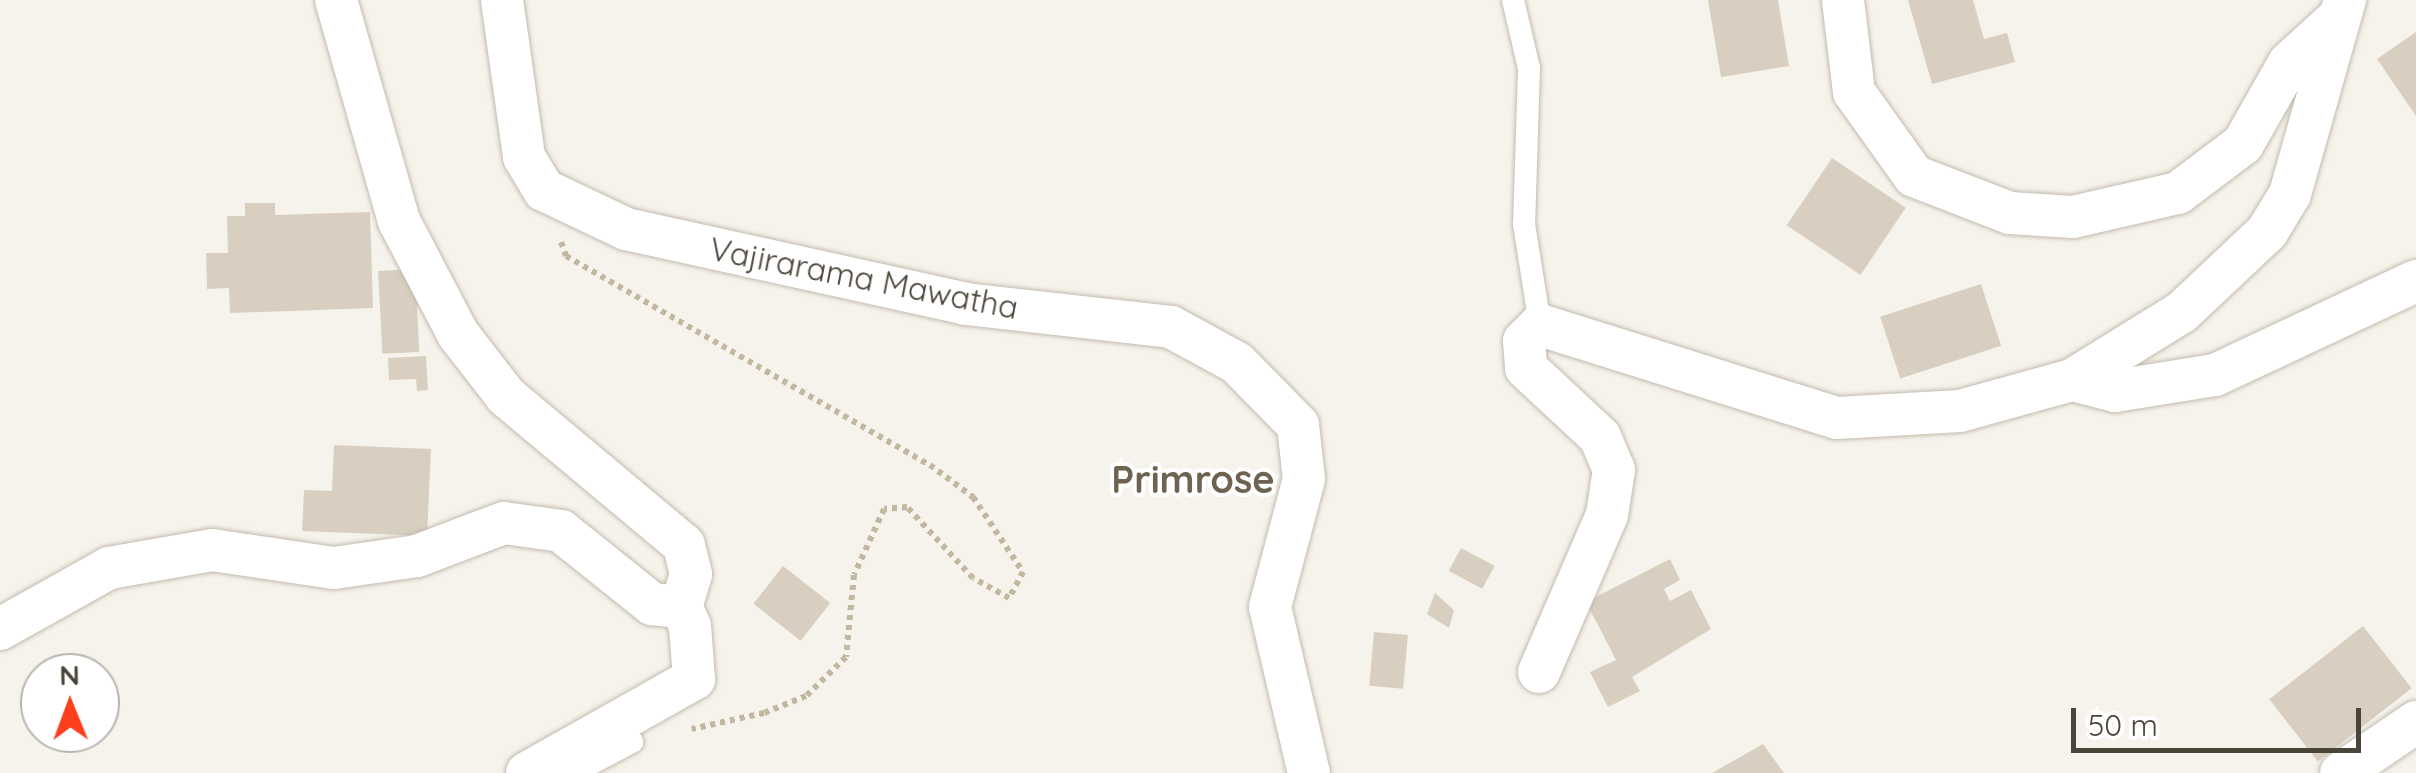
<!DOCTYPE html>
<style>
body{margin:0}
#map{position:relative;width:2416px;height:773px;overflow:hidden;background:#f6f3ec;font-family:Quicksand,sans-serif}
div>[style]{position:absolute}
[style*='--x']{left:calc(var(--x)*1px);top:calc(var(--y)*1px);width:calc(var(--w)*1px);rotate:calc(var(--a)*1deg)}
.building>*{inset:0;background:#d8cfc1;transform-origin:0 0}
.path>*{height:6px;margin-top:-3px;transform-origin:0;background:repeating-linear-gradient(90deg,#c4b79f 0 5px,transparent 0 10px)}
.roads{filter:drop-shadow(0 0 2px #c2bbae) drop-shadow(0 0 2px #c2bbae)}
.lane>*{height:22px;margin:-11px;padding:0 11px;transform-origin:11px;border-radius:11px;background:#fff}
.street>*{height:42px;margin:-21px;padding:0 21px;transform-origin:21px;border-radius:21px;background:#fff}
span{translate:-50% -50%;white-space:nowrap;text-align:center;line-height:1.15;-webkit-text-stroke:8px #fff;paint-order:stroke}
.street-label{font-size:32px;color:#4b4439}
.quarter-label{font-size:38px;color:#6e6250;font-weight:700}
.north{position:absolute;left:20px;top:653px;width:100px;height:100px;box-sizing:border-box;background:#fff;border:2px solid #b7b4b0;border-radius:50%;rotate:359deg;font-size:28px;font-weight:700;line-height:40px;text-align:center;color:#4b4439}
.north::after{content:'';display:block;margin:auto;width:35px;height:45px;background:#fc3f1d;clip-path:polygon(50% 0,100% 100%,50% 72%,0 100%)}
.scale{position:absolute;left:2071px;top:708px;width:290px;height:45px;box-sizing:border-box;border:5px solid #4b4439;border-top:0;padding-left:12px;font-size:30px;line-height:35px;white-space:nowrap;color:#4b4439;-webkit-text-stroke:8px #fff;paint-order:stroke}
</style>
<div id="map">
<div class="building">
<div style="clip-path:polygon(1708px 0,1778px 0,1789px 66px,1721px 77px)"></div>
<div style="clip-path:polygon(1908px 0,1973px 0,1984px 39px,2007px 33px,2015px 62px,1932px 84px)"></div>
<div style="clip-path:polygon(2416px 32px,2416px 116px,2377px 59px)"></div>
<div style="left:1832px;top:158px;width:89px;height:81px;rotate:34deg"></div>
<div style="clip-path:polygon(245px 203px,275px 203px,275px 215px,370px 212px,373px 308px,230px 313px,229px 288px,207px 289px,206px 253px,228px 253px,227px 216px,245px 216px)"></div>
<div style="left:415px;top:269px;width:83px;height:37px;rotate:87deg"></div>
<div style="left:1981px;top:284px;width:65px;height:106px;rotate:72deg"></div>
<div style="clip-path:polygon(426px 356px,428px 390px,417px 391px,416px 379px,389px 380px,388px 358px)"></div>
<div style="clip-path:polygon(334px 445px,431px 449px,427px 536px,302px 531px,304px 490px,332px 491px)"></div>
<div style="left:1461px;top:548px;width:38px;height:26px;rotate:28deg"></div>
<div style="clip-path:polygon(1670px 559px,1680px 580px,1664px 589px,1670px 601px,1691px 590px,1711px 629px,1632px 677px,1640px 691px,1608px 707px,1590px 672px,1616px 660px,1586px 602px)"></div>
<div style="left:783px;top:566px;width:60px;height:48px;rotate:38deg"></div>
<div style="clip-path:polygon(1435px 593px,1454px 610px,1449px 628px,1427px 614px)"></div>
<div style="left:2363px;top:626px;width:79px;height:119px;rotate:52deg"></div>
<div style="left:1374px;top:632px;width:34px;height:54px;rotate:5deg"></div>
<div style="clip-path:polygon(1763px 744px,1784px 773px,1712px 773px)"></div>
</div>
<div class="path">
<div style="--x:561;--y:242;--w:15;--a:70"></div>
<div style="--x:566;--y:256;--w:420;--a:29.9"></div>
<div style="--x:930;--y:465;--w:54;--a:36.7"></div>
<div style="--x:973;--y:497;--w:90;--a:56.3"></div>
<div style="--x:1023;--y:572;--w:30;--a:118"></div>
<div style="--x:1009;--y:598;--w:41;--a:-150.9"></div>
<div style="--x:973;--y:578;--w:97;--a:-132.9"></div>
<div style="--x:907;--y:507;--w:23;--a:175"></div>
<div style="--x:884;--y:509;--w:72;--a:114.4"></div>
<div style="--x:854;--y:575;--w:82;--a:95.6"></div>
<div style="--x:846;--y:657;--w:56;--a:135.7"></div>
<div style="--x:806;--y:696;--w:45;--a:158"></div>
<div style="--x:764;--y:713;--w:74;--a:167.5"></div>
</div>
<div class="roads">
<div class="lane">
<div style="--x:1513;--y:0;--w:70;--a:76.8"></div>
<div style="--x:1529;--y:68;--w:156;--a:91.8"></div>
<div style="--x:1524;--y:224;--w:102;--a:81"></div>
<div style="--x:573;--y:773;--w:67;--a:-27.7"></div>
</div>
<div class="street">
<div style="--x:502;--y:0;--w:159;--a:82"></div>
<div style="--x:524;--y:157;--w:39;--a:59"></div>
<div style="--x:544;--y:190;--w:91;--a:25.4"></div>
<div style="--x:626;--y:229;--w:348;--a:12.4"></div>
<div style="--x:966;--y:304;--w:206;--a:6.4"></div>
<div style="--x:1171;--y:327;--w:75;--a:28.6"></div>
<div style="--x:1237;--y:363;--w:87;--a:45.5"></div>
<div style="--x:1298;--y:425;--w:54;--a:83.7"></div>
<div style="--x:1304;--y:479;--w:132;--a:104.9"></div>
<div style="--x:1270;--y:607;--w:171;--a:76.8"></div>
<div style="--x:1843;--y:0;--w:93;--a:83.2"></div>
<div style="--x:1854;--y:92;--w:103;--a:54.5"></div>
<div style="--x:1914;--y:176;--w:103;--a:21.1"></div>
<div style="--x:2010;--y:213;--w:63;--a:3.6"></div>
<div style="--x:2073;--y:217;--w:108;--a:-12.9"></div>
<div style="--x:2178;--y:193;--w:81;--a:-37"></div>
<div style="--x:2243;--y:144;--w:93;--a:-60.4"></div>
<div style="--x:2289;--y:63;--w:62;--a:-42.4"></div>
<div style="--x:2072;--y:380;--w:44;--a:14.3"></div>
<div style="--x:2115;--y:391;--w:101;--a:-9.1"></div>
<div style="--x:2215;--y:375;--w:222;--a:-25.1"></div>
<div style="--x:0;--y:629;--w:125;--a:-29.2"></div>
<div style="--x:109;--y:568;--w:105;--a:-9.9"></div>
<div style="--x:212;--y:550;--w:123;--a:8.4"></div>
<div style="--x:334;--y:568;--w:84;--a:-8.2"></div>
<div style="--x:417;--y:556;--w:93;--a:-20.8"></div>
<div style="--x:504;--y:523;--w:58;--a:8"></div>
<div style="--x:561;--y:531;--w:117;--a:38.7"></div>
<div style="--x:652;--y:604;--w:29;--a:6"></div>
<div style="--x:681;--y:607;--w:34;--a:-73"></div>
<div style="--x:691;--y:574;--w:30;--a:-104"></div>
<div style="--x:684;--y:545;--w:232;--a:-140.1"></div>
<div style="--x:506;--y:396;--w:78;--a:-127.7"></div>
<div style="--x:458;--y:334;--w:127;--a:-117.6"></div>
<div style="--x:399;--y:221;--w:230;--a:-105.9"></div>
<div style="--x:1539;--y:672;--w:171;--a:-66.6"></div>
<div style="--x:1607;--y:515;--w:46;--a:-81.2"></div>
<div style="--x:1614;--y:470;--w:36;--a:-113"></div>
<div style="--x:1600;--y:437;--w:101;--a:-137"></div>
<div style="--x:1526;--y:368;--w:27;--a:-94"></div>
<div style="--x:1524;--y:341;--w:23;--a:-45"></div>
<div style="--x:1540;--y:325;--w:311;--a:17.4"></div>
<div style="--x:1837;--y:418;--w:123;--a:-3.3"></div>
<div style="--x:1960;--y:411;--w:116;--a:-15.5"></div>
<div style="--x:2072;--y:380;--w:129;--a:-31.7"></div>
<div style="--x:2182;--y:312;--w:117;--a:-43.3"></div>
<div style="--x:2267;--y:232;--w:44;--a:-58.8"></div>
<div style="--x:2290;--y:194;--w:202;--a:-74.2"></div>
<div style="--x:527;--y:773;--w:192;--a:-29.4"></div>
<div style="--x:694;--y:679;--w:53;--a:-94.3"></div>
<div style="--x:690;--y:626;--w:21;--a:-115"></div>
<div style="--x:2341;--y:773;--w:91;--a:-34.2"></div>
</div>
</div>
<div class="street-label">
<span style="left:864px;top:278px;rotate:11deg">Vajirarama Mawatha</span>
</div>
<div class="quarter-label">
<span style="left:1193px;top:480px">Primrose</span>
</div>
<div class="north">N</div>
<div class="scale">50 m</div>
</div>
